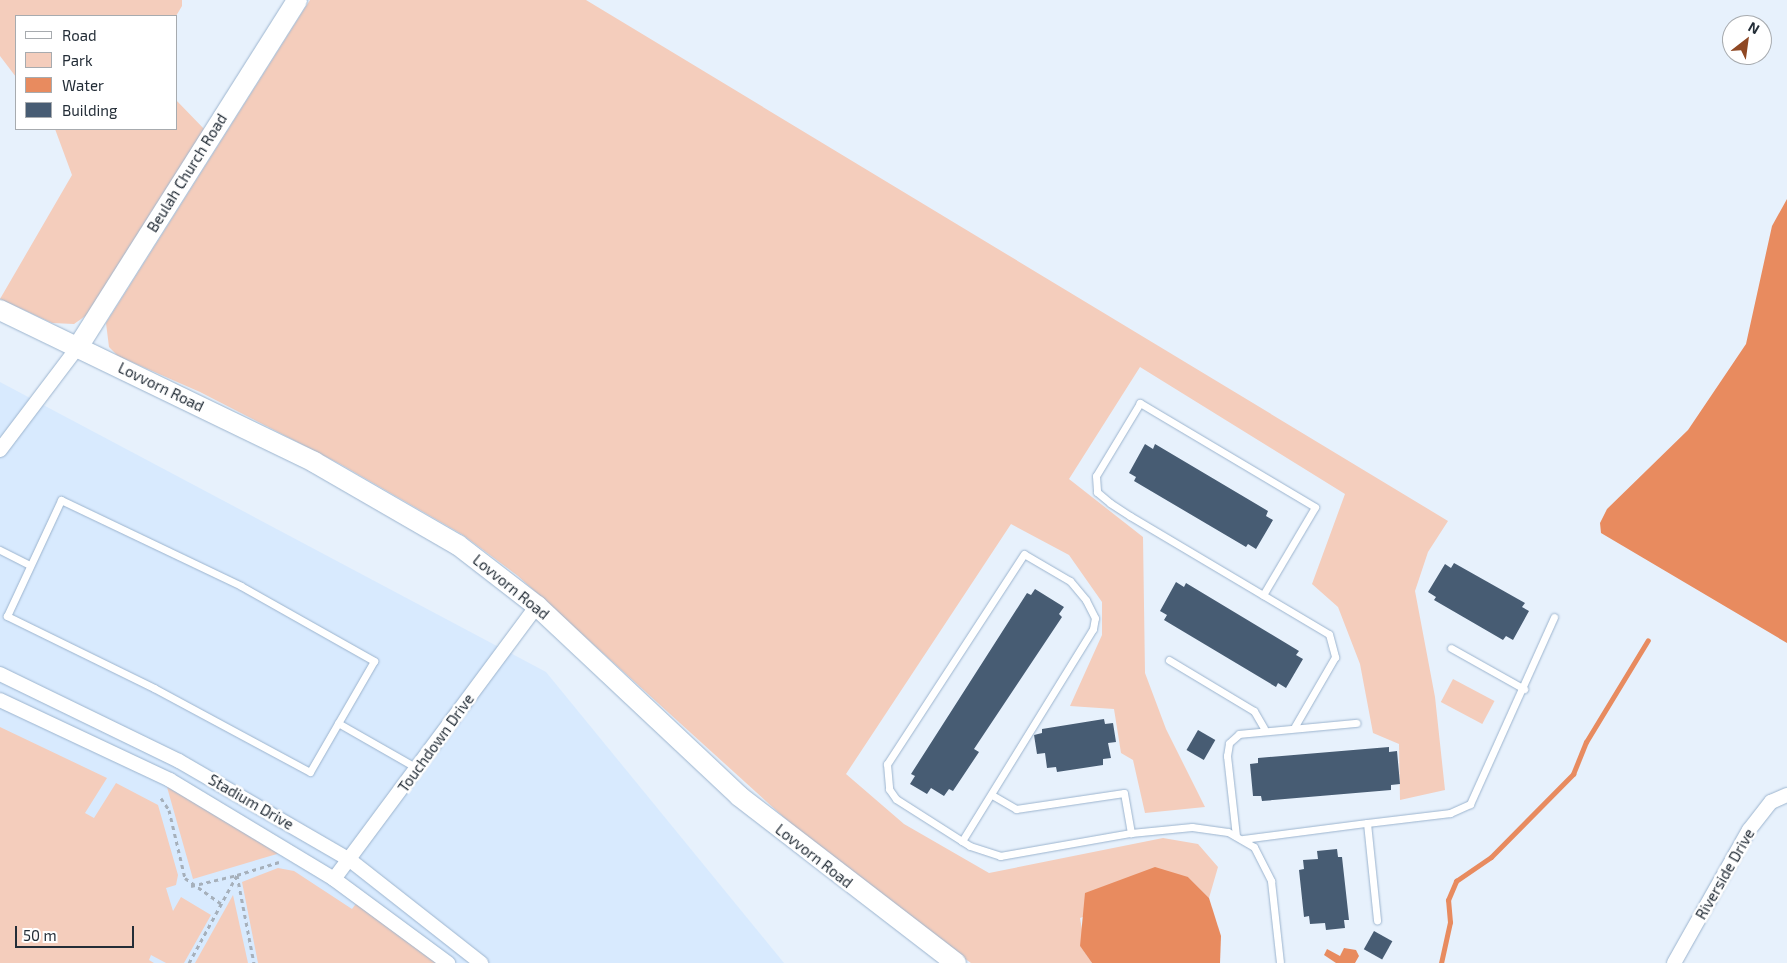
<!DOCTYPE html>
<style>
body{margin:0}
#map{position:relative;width:1787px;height:963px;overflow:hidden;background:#e7f1fc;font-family:"Exo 2",sans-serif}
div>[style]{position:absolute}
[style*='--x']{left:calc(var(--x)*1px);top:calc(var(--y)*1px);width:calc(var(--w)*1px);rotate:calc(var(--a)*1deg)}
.built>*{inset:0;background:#d8eafe}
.green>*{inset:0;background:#f4cdbc;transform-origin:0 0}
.water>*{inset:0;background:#e88b5f}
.stream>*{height:5px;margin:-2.5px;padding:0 2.5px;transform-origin:2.5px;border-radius:2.5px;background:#e88b5f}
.building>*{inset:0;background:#475c73;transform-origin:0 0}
.path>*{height:3px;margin-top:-1.5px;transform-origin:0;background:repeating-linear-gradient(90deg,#a6b0bb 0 4px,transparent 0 8px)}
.roads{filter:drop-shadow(0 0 1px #9cb4ce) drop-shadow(0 0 1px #9cb4ce)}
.lane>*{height:7px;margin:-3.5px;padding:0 3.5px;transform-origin:3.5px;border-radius:3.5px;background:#fff}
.street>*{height:14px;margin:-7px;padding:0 7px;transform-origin:7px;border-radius:7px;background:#fff}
.secondary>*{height:20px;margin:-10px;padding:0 10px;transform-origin:10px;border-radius:10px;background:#fff}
span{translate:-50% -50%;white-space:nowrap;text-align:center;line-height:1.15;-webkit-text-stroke:5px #fff;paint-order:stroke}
.street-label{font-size:15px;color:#232d37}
.legend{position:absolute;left:15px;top:15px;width:162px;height:115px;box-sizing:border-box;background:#fff;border:1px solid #a7abaf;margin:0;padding:6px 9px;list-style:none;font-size:15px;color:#232d37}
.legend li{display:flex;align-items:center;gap:10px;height:25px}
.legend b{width:25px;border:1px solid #a7abaf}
.north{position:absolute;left:1722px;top:15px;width:50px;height:50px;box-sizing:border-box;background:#fff;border:1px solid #a7abaf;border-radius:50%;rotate:30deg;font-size:14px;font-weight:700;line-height:20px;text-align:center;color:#232d37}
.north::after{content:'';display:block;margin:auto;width:18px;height:22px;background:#8f4824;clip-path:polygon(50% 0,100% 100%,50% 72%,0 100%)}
.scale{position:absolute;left:15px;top:926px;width:119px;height:22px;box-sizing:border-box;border:2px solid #232d37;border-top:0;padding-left:6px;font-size:15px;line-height:18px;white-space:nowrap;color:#232d37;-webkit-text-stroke:4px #fff;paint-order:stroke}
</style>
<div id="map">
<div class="built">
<div style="clip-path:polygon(0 382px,546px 672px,784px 963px,0 963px)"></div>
</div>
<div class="green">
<div style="clip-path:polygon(0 0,182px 0,182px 6px,176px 16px,16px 16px,16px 77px,0 56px)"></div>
<div style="clip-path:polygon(310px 0,586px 0,1448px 521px,1428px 552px,1415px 591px,1435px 697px,1445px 790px,1400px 800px,1399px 744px,1373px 733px,1360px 664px,1338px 607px,1312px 584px,1345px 494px,1140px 367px,1069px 479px,1143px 537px,1145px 673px,1166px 729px,1205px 807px,1145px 813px,1133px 760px,1121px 753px,1114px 709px,1070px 706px,1102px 635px,1102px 602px,1069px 555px,1011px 524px,846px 774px,904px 824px,989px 873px,1163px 838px,1198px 844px,1218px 867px,1209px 898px,1188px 877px,1080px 918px,1084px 941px,1080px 946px,1092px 963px,971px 963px,854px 881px,518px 576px,463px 535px,340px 464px,200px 392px,118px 356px,109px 347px,106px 323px)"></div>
<div style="clip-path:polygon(176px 100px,206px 131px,91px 312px,74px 324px,52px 323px,0 299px,72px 175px,55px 129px,176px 129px)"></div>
<div style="left:1453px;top:679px;width:47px;height:26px;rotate:28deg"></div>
<div style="clip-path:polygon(0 727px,107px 778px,85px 813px,94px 818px,116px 783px,158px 805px,178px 875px,176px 885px,166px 888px,173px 911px,181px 897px,211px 915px,184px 963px,166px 963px,151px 955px,149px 960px,154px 963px,0 963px)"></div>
<div style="clip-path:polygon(167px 787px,279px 849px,277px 854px,193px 879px)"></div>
<div style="clip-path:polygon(278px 868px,294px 871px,352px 909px,358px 901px,441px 963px,258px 963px,242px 882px)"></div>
<div style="clip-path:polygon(233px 895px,248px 963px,195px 963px)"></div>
</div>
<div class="water">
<div style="clip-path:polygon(1787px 199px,1787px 643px,1601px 533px,1600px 523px,1607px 509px,1688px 430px,1746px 344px,1772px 226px)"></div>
<div style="clip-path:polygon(1155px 867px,1188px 877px,1209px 898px,1221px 936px,1220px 963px,1092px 963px,1080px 946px,1085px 893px)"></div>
<div style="clip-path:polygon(1344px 948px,1356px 950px,1359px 956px,1355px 963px,1336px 963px,1324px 955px,1327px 949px,1340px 956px)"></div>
</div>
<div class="stream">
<div style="--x:1441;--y:963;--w:42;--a:-77.6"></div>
<div style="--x:1450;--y:922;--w:22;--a:-95"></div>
<div style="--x:1448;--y:900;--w:21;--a:-67"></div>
<div style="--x:1456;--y:881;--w:42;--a:-34.4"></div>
<div style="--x:1491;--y:857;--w:117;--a:-45.3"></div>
<div style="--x:1573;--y:774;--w:35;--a:-68"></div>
<div style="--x:1586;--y:742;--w:119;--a:-58.7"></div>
</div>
<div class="building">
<div style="clip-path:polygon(1145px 444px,1153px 449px,1155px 444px,1268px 511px,1266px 516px,1273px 520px,1256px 549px,1248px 544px,1246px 547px,1134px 481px,1136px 477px,1129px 473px)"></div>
<div style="clip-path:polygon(1454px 563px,1525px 603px,1522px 607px,1529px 611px,1513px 640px,1506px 636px,1503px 640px,1434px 600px,1436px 597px,1428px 592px,1445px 564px,1451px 568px)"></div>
<div style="clip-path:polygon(1176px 582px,1184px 587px,1186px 583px,1299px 651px,1296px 655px,1303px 659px,1286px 688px,1278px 683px,1276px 687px,1164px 620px,1167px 615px,1160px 611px)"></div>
<div style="clip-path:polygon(1035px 589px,1064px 607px,1059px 614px,1062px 617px,974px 749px,979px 752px,953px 791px,949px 789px,944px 796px,931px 788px,927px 794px,910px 784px,915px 776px,911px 774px,1027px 593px,1031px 595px)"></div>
<div style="clip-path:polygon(1104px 719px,1105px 724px,1113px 723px,1116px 742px,1108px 743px,1111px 758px,1103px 759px,1103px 765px,1057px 772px,1056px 767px,1047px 768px,1045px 753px,1037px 754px,1034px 735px,1042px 733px,1042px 729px)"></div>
<div style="left:1198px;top:730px;width:20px;height:23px;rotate:30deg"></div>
<div style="clip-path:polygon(1389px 747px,1389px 752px,1397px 751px,1400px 784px,1391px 785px,1391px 790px,1262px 801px,1261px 796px,1253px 796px,1250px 764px,1258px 763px,1258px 758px)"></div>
<div style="clip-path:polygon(1337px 849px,1338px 857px,1342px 857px,1349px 920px,1344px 920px,1345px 928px,1326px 930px,1325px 923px,1310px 924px,1309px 916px,1304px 917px,1299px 870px,1304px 869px,1303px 860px,1318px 859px,1317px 851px)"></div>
<div style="left:1374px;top:931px;width:21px;height:21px;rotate:29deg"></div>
</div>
<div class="path">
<div style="--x:161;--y:798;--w:14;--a:56"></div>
<div style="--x:169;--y:810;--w:70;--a:76.8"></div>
<div style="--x:185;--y:878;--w:47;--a:35.4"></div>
<div style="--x:191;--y:886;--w:47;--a:-13.4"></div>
<div style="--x:237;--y:875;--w:90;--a:79.1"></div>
<div style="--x:189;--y:963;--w:100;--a:-61.4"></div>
<div style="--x:237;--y:875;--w:44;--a:-17.2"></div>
</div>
<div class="roads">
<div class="lane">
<div style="--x:61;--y:500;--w:199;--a:25.5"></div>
<div style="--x:241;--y:586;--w:153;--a:29.4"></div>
<div style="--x:374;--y:661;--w:128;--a:120"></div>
<div style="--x:310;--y:772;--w:177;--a:-151.7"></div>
<div style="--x:154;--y:688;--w:164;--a:-153.9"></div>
<div style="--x:7;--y:616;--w:128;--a:-65"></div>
<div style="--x:0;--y:550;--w:33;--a:27"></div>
<div style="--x:1263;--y:595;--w:102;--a:-59.4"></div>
<div style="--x:1315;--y:507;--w:204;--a:-149.3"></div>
<div style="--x:1140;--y:403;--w:85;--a:121.1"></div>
<div style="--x:1096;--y:476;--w:16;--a:86"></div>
<div style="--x:1097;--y:492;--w:17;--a:40"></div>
<div style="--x:1110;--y:503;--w:24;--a:33"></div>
<div style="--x:1130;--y:516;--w:231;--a:30.7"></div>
<div style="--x:1329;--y:634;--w:24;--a:75"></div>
<div style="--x:1335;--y:657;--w:80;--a:120.1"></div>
<div style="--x:1451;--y:648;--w:84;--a:29.3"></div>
<div style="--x:1169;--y:660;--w:99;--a:31"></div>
<div style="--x:1254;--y:711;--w:20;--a:60"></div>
<div style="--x:338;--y:723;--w:91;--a:29.7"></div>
<div style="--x:992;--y:795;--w:28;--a:30"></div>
<div style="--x:1016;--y:809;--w:109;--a:-8.4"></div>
<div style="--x:1124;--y:793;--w:41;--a:80.1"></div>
<div style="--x:1367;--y:823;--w:84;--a:-6.9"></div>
<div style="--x:1450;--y:813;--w:22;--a:-24"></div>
<div style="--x:1470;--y:804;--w:205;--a:-65.8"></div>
<div style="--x:1236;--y:836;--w:81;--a:-96.4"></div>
<div style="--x:1227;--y:756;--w:13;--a:-81"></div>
<div style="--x:1229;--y:743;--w:13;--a:-42"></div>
<div style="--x:1239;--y:734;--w:118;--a:-5.4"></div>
<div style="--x:1243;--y:839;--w:125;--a:-7.4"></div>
<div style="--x:1367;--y:823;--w:98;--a:84.1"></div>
<div style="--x:962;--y:841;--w:249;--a:-58.3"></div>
<div style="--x:1093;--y:629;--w:11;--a:-80"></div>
<div style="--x:1095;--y:618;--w:20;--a:-117"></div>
<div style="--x:1086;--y:600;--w:25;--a:-130"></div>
<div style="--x:1070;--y:581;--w:53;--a:-149.6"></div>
<div style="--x:1024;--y:554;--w:251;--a:123.1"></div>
<div style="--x:887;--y:764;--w:25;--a:85"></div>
<div style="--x:889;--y:789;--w:12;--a:55"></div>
<div style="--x:896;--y:799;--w:78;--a:32.5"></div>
<div style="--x:962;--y:841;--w:9;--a:32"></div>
<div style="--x:970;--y:846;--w:32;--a:18"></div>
<div style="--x:1000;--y:856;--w:133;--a:-10"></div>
<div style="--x:1131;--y:833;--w:61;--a:-5.6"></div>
<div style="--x:1192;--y:827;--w:36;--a:8"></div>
<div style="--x:1228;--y:832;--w:30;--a:30"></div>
<div style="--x:1254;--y:847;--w:38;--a:63"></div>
<div style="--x:1271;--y:881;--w:81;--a:83.7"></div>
</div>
<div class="street">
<div style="--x:0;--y:450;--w:129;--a:-52.9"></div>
<div style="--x:0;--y:674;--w:199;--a:25.9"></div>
<div style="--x:179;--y:761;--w:198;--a:30.1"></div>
<div style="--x:350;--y:860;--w:167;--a:38.2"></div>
<div style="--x:0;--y:700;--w:188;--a:25.2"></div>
<div style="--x:170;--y:780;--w:192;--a:31.1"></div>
<div style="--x:334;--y:879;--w:142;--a:36.4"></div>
<div style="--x:334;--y:879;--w:340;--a:-53.4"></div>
<div style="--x:1674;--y:963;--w:153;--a:-60.6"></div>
<div style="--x:1749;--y:830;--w:36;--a:-52"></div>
<div style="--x:1771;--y:802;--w:17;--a:-24"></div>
</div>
<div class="secondary">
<div style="--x:0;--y:310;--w:349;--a:25.8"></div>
<div style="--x:314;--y:462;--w:166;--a:30"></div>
<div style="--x:458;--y:545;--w:100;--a:37.7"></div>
<div style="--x:537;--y:606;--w:277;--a:43.2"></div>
<div style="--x:739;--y:796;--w:274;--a:37.6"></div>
<div style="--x:78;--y:347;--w:410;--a:-57.7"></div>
</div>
</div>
<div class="street-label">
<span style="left:187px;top:173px;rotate:-58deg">Beulah Church Road</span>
<span style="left:161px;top:387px;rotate:26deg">Lovvorn Road</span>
<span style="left:511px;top:587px;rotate:39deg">Lovvorn Road</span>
<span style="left:436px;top:743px;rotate:-54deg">Touchdown Drive</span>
<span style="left:251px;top:802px;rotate:30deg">Stadium Drive</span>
<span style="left:814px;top:856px;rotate:38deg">Lovvorn Road</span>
<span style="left:1725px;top:874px;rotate:-60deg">Riverside Drive</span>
</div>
<ul class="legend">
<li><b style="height:6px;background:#fff"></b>Road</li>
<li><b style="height:14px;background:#f4cdbc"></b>Park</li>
<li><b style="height:14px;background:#e88b5f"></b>Water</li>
<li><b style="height:14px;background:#475c73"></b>Building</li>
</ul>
<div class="north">N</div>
<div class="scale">50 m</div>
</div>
